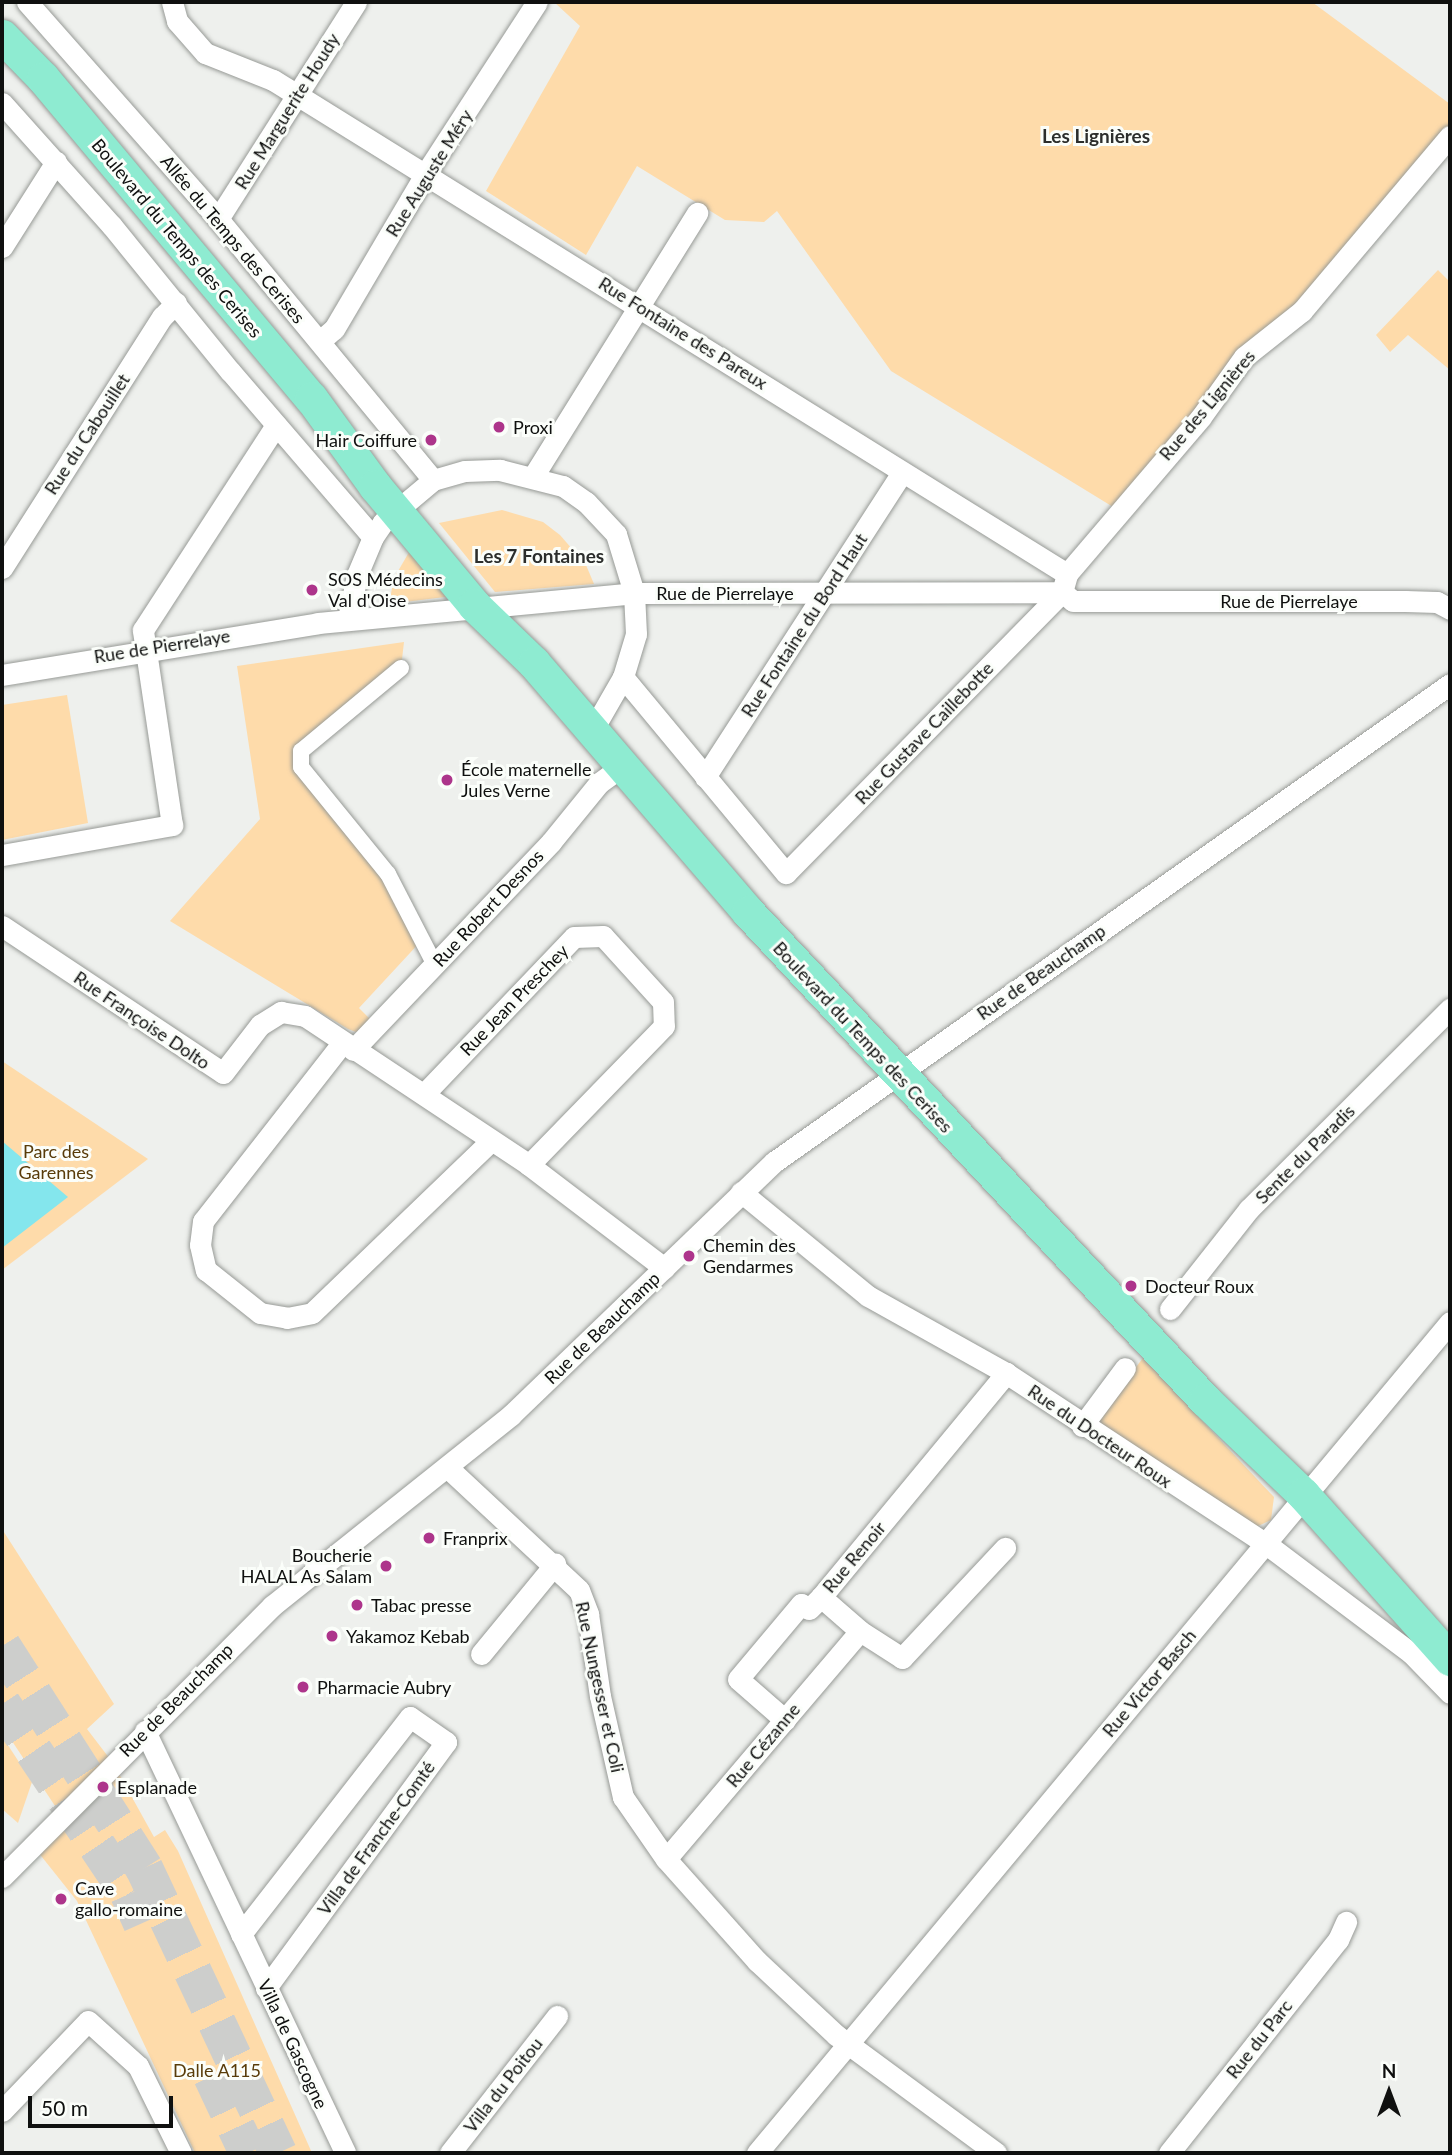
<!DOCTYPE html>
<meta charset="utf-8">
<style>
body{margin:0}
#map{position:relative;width:1452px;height:2155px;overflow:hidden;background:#eef0ed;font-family:Lato,sans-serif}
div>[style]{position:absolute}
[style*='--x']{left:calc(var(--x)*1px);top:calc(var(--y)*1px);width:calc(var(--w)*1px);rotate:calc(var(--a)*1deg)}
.green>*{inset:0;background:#fedbaa}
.water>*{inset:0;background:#84e6ed}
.motorway-tunnel>*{height:38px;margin-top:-19px;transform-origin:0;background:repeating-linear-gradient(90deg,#cdcecc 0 38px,transparent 0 57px)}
.roads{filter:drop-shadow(0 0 2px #979a96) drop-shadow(0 0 2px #979a96)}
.pedestrian>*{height:16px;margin:-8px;padding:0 8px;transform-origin:8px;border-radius:8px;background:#fff}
.minor>*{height:21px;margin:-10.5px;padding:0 10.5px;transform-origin:10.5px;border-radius:10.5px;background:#fff}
.primary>*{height:33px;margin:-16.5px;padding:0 16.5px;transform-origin:16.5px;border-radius:16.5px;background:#8eebd1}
.dots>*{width:19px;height:19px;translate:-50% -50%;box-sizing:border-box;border:4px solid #fbfefa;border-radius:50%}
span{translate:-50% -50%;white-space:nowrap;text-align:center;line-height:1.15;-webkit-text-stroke:6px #fbfefa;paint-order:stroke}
.street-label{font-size:18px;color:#0f100f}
.poi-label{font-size:18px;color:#0f100f}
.left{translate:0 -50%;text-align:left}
.right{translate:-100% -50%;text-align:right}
.park-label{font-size:18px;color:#583b09}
.neighbourhood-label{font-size:19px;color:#2c2e2c;font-weight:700}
.frame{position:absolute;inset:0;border:4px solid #0f100f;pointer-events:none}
.north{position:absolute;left:1354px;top:2057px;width:70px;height:70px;-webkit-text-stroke:5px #fbfefa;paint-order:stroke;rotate:0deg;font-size:19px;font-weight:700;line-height:28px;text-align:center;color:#0f100f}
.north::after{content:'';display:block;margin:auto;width:24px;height:32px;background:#0f100f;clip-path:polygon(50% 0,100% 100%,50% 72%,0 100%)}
.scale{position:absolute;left:28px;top:2096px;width:145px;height:32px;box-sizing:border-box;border:4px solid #0f100f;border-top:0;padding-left:9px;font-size:21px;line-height:24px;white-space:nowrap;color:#0f100f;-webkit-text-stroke:5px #fbfefa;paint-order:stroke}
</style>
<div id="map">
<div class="green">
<div style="clip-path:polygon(554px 2px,1312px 2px,1450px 104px,1450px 136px,1118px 510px,891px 371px,777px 211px,764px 222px,725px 220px,637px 166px,586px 255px,486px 191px,580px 26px)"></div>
<div style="clip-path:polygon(1438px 270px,1450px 282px,1450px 370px,1408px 335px,1390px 352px,1376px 335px)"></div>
<div style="clip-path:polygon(502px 510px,543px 522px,560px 535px,586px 565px,594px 584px,495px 592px,439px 523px)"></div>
<div style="clip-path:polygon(415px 542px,461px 595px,389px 604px,394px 578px)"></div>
<div style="clip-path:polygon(404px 642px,401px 668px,301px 752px,301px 767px,393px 883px,422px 940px,359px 1008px,374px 1023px,369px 1037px,348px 1029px,170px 921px,260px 819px,237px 666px)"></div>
<div style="clip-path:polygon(67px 695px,88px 823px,2px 840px,2px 705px)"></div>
<div style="clip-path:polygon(2px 1061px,148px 1159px,2px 1270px)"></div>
<div style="clip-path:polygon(1143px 1358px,1274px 1497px,1271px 1520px,1256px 1527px,1092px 1424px)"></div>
<div style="clip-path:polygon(2px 1529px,114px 1704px,87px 1729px,113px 1763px,154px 1837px,165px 1830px,178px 1851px,312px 2153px,195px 2153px,77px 1901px,34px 1847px,63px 1818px,2px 1726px)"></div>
<div style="clip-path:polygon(2px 1736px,32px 1782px,18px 1823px,2px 1809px)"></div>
</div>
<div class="water">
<div style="clip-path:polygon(2px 1141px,68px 1197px,2px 1248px)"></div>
</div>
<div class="motorway-tunnel">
<div style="--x:2;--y:1646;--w:264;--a:57.4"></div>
<div style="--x:144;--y:1868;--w:315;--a:64.8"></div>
<div style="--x:2;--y:1704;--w:229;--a:56.2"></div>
<div style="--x:129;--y:1894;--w:32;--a:66"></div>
<div style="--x:212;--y:2076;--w:85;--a:64.9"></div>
</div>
<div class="roads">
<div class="pedestrian">
<div style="--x:401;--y:668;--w:130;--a:140.3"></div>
<div style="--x:301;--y:751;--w:16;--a:90"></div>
<div style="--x:301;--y:767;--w:138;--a:50.9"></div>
<div style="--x:388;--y:874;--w:102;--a:62.7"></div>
</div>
<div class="minor">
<div style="--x:27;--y:2;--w:289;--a:48.6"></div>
<div style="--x:218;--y:219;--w:338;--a:50.5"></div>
<div style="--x:172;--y:2;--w:20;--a:75"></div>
<div style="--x:177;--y:21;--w:43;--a:48.8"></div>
<div style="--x:205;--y:53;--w:73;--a:21.7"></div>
<div style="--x:273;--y:80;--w:935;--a:31.89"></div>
<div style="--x:2;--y:103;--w:165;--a:48.2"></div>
<div style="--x:112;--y:226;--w:187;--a:50.9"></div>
<div style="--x:230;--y:371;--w:219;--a:49.3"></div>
<div style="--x:218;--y:219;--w:257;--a:-57.5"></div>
<div style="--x:2;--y:247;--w:101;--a:-57.6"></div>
<div style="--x:320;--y:341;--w:18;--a:-41"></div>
<div style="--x:334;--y:329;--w:178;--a:-59.5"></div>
<div style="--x:424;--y:176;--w:207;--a:-57"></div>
<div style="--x:534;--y:475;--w:309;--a:-58.1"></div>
<div style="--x:2;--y:568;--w:298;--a:-57.5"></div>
<div style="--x:162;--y:317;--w:20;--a:-45"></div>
<div style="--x:348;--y:619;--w:45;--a:-78.4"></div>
<div style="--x:357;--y:575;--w:41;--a:-67.2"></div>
<div style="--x:373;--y:537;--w:18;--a:-56"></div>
<div style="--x:383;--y:522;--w:65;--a:-40"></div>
<div style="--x:433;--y:480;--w:33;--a:-16"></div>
<div style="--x:465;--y:471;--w:35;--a:-2"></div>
<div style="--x:500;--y:470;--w:65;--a:14.3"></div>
<div style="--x:563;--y:486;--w:28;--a:35"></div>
<div style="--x:586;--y:502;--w:44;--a:46.8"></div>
<div style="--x:616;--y:534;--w:62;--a:73"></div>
<div style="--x:634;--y:593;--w:41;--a:87.2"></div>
<div style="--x:636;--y:634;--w:45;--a:106.8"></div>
<div style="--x:623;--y:677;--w:62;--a:119.9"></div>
<div style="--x:2;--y:675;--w:320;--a:-9.3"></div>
<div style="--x:318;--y:623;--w:317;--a:-5.4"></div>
<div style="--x:634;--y:593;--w:428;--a:-0.1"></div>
<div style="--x:1062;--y:592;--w:14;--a:39"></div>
<div style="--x:1073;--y:601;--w:332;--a:0"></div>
<div style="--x:1405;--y:601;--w:32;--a:2"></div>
<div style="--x:1437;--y:602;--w:15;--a:28"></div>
<div style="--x:623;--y:677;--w:255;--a:50.3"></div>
<div style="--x:786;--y:873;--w:394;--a:-45.5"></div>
<div style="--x:1062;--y:592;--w:19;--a:-74"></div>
<div style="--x:1067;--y:574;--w:206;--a:-49.5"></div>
<div style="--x:1201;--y:417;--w:74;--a:-54.4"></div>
<div style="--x:1244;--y:357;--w:74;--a:-38.4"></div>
<div style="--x:1302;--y:311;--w:229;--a:-49.8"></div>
<div style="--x:705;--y:777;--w:363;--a:-57.1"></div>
<div style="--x:2;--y:855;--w:173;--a:-10"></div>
<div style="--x:172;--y:825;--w:197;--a:-98.5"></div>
<div style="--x:143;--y:630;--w:244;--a:-57"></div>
<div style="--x:2;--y:926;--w:265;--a:33.6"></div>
<div style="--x:223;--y:1073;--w:61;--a:-52.4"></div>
<div style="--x:260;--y:1025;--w:25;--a:-32"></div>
<div style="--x:281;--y:1012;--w:24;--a:9"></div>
<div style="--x:305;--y:1016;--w:269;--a:33.6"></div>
<div style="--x:529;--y:1165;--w:170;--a:37.3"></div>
<div style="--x:343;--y:1042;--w:227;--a:128"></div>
<div style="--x:203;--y:1221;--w:24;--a:97"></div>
<div style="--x:200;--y:1245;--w:26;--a:77"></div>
<div style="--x:206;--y:1270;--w:69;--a:38.5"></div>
<div style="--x:260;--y:1313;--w:27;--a:10"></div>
<div style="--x:287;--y:1318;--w:25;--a:-11"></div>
<div style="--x:312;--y:1313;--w:247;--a:-43.9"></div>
<div style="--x:353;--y:1050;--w:287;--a:-46.4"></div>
<div style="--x:551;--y:842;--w:76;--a:-50.9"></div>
<div style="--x:599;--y:783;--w:29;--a:-36"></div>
<div style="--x:424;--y:1094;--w:217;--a:-46.3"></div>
<div style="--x:574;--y:937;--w:29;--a:-2"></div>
<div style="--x:603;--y:936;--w:89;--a:47.7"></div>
<div style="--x:663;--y:1002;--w:24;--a:88"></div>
<div style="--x:664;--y:1026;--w:194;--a:134.2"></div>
<div style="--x:741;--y:1192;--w:164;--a:39.3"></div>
<div style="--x:868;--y:1296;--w:158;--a:29.2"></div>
<div style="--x:1006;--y:1373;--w:310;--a:33.3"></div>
<div style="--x:1265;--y:1543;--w:183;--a:37"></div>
<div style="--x:1411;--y:1653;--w:56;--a:45.7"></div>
<div style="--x:1170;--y:1309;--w:127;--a:-51.7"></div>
<div style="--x:1249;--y:1209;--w:284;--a:-44.9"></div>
<div style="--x:1082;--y:1426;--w:72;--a:-53.4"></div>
<div style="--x:447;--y:1467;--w:180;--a:43"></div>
<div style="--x:579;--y:1590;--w:26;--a:69"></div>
<div style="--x:588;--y:1614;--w:83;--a:81.7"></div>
<div style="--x:600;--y:1696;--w:104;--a:77.2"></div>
<div style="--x:623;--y:1797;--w:75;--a:55.3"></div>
<div style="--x:666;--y:1859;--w:137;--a:48.3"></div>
<div style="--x:757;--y:1961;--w:108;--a:43.1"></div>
<div style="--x:836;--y:2035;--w:199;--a:36.4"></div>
<div style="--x:860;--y:1631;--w:50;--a:32.7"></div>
<div style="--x:902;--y:1658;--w:151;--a:-46.9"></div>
<div style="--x:481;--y:1654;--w:117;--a:-50.6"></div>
<div style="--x:785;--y:1720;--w:62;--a:-138.9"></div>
<div style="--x:738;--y:1679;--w:98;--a:-50"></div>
<div style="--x:801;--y:1604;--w:9;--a:32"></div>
<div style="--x:809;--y:1609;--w:17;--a:-45"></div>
<div style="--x:821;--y:1597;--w:291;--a:-50.4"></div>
<div style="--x:145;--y:1731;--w:467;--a:64.6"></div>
<div style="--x:666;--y:1859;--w:299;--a:-49.6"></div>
<div style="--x:860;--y:1631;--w:52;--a:-138.9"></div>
<div style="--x:2;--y:1877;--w:383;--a:-45.1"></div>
<div style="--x:272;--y:1606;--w:306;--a:-38.6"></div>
<div style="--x:511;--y:1415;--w:365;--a:-43.9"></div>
<div style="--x:774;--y:1162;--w:828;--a:-35.26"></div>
<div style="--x:241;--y:1934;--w:275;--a:-52.1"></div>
<div style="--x:410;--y:1717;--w:44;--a:34.8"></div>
<div style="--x:446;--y:1742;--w:305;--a:126.2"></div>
<div style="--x:2;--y:2111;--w:124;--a:-46.3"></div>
<div style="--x:88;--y:2021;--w:67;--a:42"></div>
<div style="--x:138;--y:2066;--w:97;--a:63.7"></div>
<div style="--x:450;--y:2153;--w:174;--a:-52"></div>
<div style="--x:757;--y:2153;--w:1082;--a:-50.17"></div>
<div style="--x:1169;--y:2153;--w:272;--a:-51.6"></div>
<div style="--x:1338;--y:1940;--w:20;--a:-66"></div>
</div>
<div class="primary">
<div style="--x:2;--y:36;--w:59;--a:45.7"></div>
<div style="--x:43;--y:78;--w:417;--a:50.1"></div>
<div style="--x:311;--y:398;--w:109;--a:54"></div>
<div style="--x:375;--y:486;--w:155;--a:50.2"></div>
<div style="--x:474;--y:605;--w:83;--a:44"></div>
<div style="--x:534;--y:663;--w:328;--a:49.3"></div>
<div style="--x:748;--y:912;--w:669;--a:46.88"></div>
<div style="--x:1205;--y:1400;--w:136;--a:43.8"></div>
<div style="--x:1303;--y:1494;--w:221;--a:48.3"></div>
</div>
</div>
<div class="dots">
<div style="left:499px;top:427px;background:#ad358b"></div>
<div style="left:431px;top:440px;background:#ad358b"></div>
<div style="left:312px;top:590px;background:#ad358b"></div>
<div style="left:447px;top:780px;background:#ad358b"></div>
<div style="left:689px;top:1256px;background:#ad358b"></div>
<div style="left:1131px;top:1286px;background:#ad358b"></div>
<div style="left:429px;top:1538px;background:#ad358b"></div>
<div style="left:386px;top:1566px;background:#ad358b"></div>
<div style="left:357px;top:1605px;background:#ad358b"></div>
<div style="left:332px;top:1636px;background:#ad358b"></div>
<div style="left:303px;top:1687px;background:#ad358b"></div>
<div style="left:103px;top:1787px;background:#ad358b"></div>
<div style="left:61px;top:1899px;background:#ad358b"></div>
</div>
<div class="street-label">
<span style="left:287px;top:111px;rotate:-58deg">Rue Marguerite Houdy</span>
<span style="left:429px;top:173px;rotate:-58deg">Rue Auguste Méry</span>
<span style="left:177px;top:238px;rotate:50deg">Boulevard du Temps des Cerises</span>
<span style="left:233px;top:239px;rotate:50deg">Allée du Temps des Cerises</span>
<span style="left:683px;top:333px;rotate:32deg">Rue Fontaine des Pareux</span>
<span style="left:1207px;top:405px;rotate:-50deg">Rue des Lignières</span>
<span style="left:87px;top:434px;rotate:-57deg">Rue du Cabouillet</span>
<span style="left:725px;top:593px">Rue de Pierrelaye</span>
<span style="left:1289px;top:601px">Rue de Pierrelaye</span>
<span style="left:804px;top:625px;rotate:-57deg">Rue Fontaine du Bord Haut</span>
<span style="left:162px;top:646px;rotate:-9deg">Rue de Pierrelaye</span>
<span style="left:924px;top:733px;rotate:-46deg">Rue Gustave Caillebotte</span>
<span style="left:488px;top:908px;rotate:-47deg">Rue Robert Desnos</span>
<span style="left:1041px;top:972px;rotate:-35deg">Rue de Beauchamp</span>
<span style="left:514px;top:1000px;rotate:-46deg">Rue Jean Preschey</span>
<span style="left:142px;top:1020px;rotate:34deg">Rue Françoise Dolto</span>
<span style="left:863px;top:1037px;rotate:47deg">Boulevard du Temps des Cerises</span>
<span style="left:1305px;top:1154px;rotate:-45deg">Sente du Paradis</span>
<span style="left:602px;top:1328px;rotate:-44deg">Rue de Beauchamp</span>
<span style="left:1100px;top:1436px;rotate:34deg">Rue du Docteur Roux</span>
<span style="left:854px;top:1557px;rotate:-50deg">Rue Renoir</span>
<span style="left:1149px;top:1683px;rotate:-50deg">Rue Victor Basch</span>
<span style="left:600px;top:1687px;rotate:78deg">Rue Nungesser et Coli</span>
<span style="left:176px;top:1700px;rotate:-45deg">Rue de Beauchamp</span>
<span style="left:763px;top:1745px;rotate:-50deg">Rue Cézanne</span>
<span style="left:376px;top:1838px;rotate:-54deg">Villa de Franche-Comté</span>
<span style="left:1259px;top:2039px;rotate:-52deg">Rue du Parc</span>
<span style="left:293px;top:2044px;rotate:65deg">Villa de Gascogne</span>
<span style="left:503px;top:2085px;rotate:-52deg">Villa du Poitou</span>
</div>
<div class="poi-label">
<span class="left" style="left:513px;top:427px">Proxi</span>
<span class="right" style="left:417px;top:440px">Hair Coiffure</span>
<span class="left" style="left:328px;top:590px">SOS Médecins<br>Val d'Oise</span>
<span class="left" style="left:461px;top:780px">École maternelle<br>Jules Verne</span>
<span class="left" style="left:703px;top:1256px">Chemin des<br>Gendarmes</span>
<span class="left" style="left:1145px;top:1286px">Docteur Roux</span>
<span class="left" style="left:443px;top:1538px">Franprix</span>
<span class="right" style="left:372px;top:1566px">Boucherie<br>HALAL As Salam</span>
<span class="left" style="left:371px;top:1605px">Tabac presse</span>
<span class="left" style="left:346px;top:1636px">Yakamoz Kebab</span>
<span class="left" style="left:317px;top:1687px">Pharmacie Aubry</span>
<span class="left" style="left:117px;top:1787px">Esplanade</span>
<span class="left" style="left:75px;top:1899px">Cave<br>gallo-romaine</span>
</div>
<div class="park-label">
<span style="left:56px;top:1162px">Parc des<br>Garennes</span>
<span style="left:217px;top:2070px">Dalle A115</span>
</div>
<div class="neighbourhood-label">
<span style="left:1096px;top:136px">Les Lignières</span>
<span style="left:539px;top:556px">Les 7 Fontaines</span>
</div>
<div class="frame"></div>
<div class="north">N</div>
<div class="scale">50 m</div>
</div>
